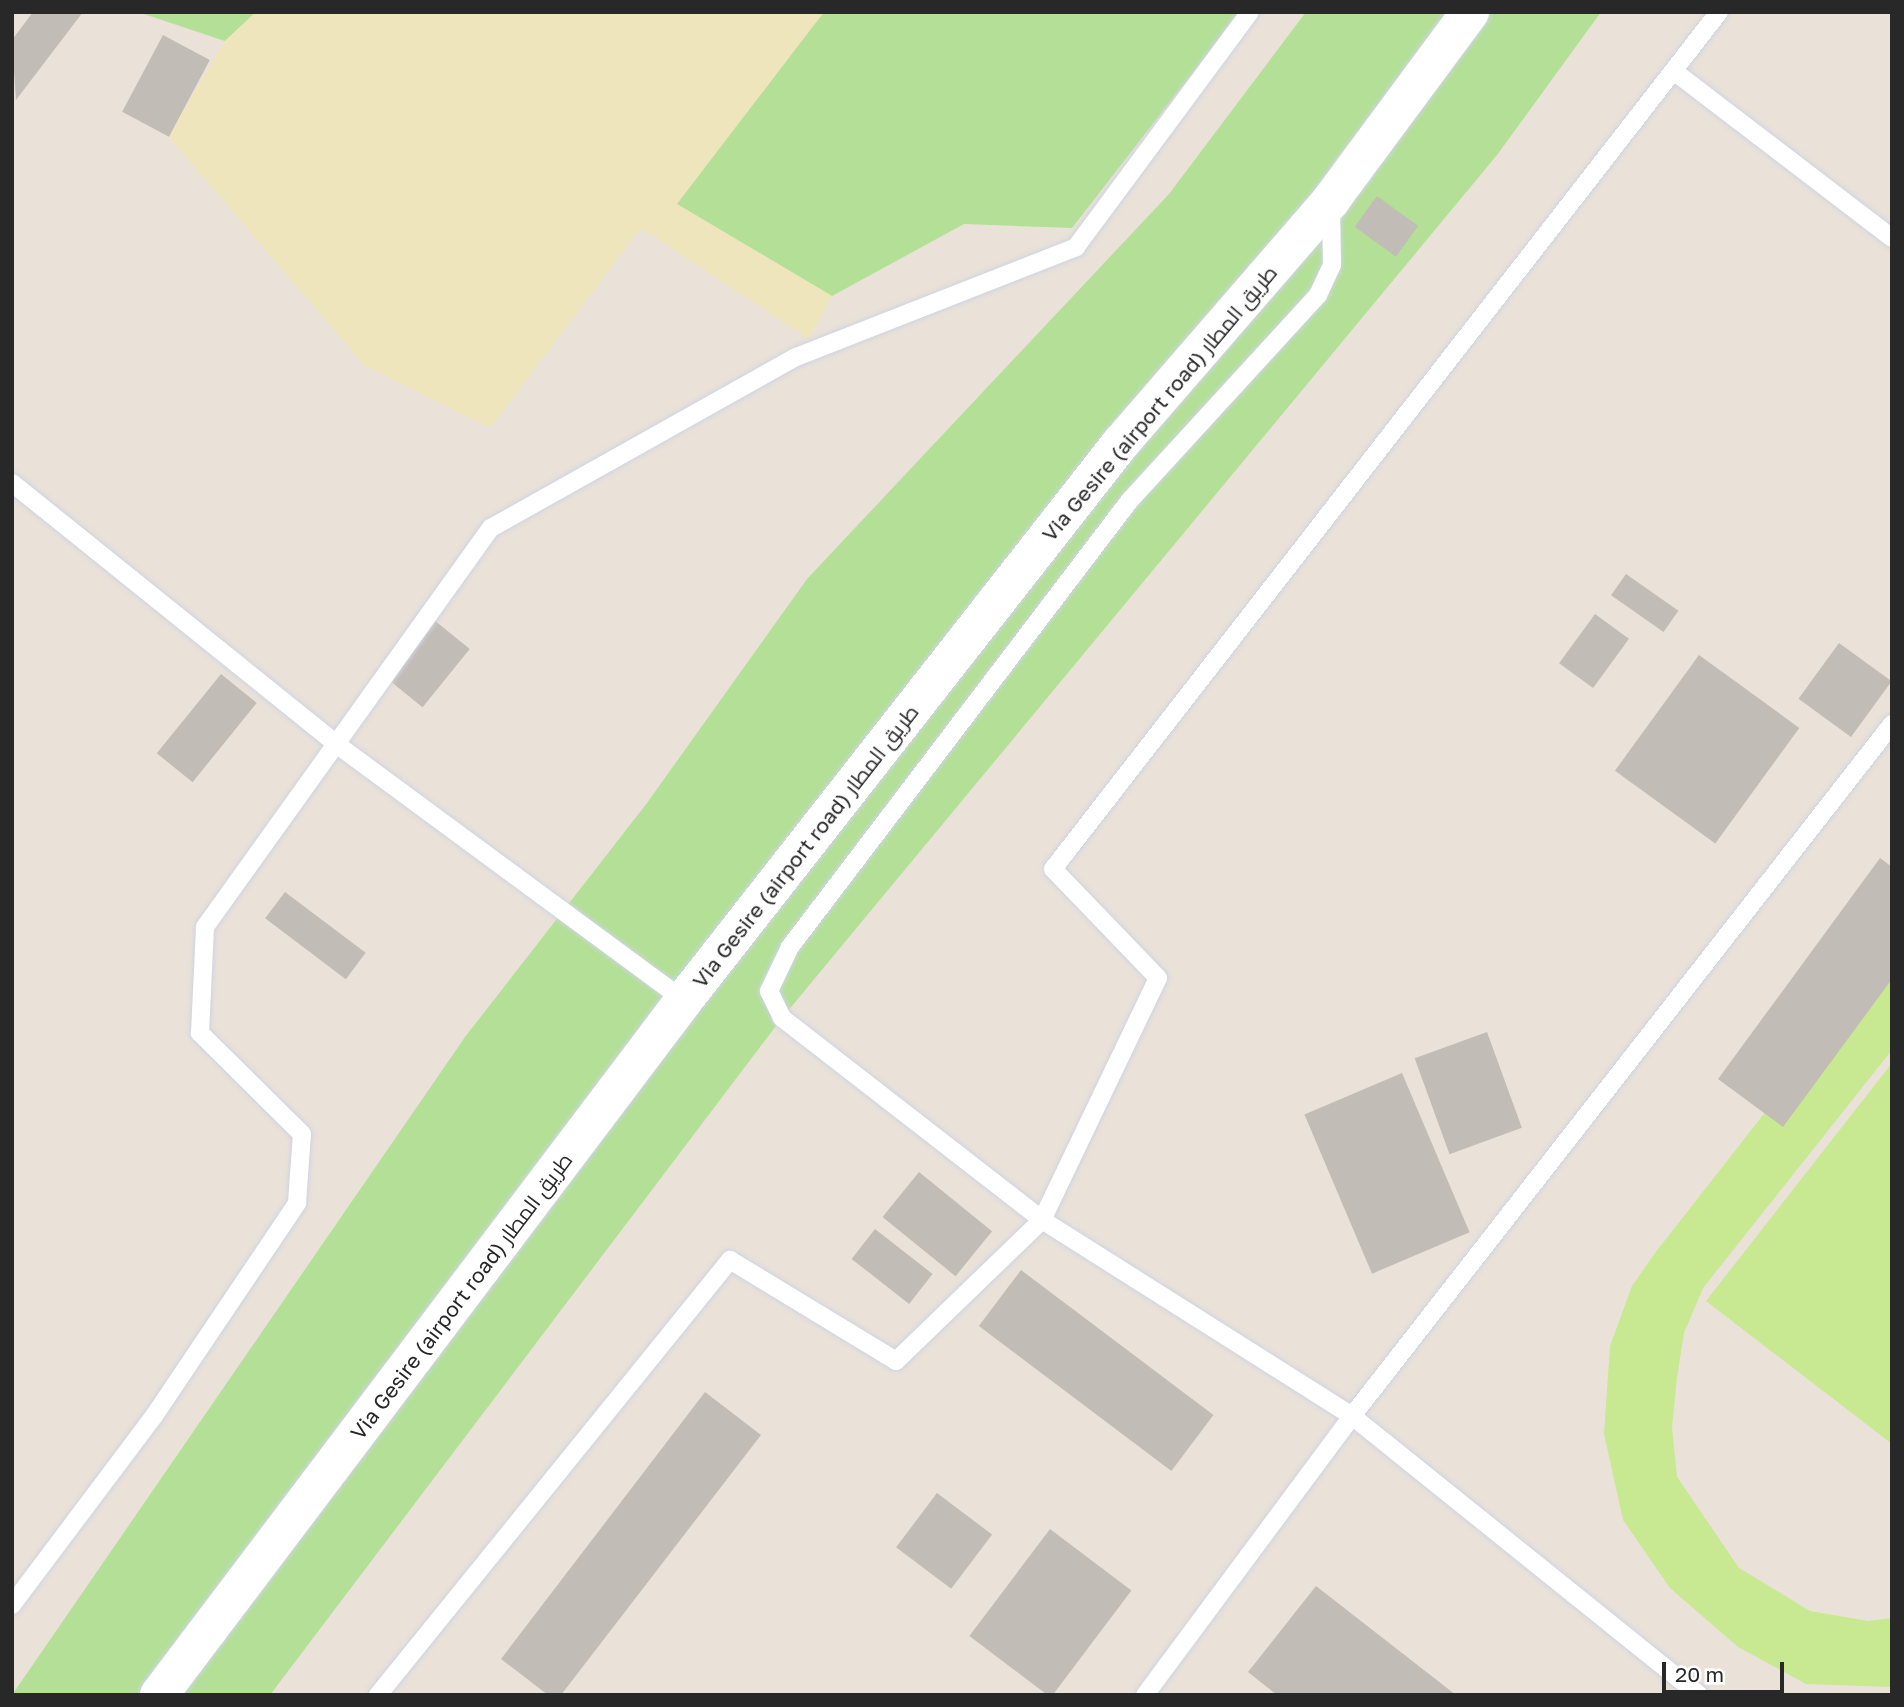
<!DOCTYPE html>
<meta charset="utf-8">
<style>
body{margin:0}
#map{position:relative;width:1904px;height:1707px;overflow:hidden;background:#eae2d9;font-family:"Golos Text",Cairo,sans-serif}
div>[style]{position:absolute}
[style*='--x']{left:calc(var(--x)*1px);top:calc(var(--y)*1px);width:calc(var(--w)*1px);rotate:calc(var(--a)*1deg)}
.green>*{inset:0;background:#b3e096}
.sand>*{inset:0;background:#efe5bc}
.pitch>*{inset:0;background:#c8e892}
.building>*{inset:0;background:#c2bcb6;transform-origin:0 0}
.roads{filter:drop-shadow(0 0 2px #cfd3e1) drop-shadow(0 0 2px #cfd3e1)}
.service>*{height:18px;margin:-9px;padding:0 9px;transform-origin:9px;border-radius:9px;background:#fff}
.secondary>*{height:38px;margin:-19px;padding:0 19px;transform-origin:19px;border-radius:19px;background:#fff}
span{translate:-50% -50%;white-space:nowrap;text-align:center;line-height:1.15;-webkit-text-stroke:6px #fff;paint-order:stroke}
.street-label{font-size:21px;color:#282828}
.frame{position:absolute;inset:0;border:14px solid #282828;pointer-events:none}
.scale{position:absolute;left:1662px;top:1662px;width:122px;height:32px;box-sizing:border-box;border:4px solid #282828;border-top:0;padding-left:9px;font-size:21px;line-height:24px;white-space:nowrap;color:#282828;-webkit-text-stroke:5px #fff;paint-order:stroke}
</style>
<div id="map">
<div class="green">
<div style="clip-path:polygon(138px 12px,256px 12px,225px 41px)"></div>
<div style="clip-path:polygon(824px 12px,1240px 12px,1072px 228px,964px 224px,832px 296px,668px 199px)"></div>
<div style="clip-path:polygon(1306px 12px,1601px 12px,1497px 155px,782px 1018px,270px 1695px,12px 1695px,465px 1037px,647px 803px,807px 579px,1169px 194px)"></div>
</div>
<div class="sand">
<div style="clip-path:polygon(256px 12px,824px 12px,677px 204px,832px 296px,809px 339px,641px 228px,490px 428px,364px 365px,168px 136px,225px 41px)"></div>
</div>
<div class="pitch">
<div style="clip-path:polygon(1892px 950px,1892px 1050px,1703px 1288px,1684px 1333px,1677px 1377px,1672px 1427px,1677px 1477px,1739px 1568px,1810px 1611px,1868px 1621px,1892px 1618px,1892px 1687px,1806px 1684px,1738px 1647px,1670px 1588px,1623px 1520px,1604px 1434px,1610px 1346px,1632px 1286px,1655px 1253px)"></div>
<div style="clip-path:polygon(1892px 1063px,1892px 1444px,1706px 1301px)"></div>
</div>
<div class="building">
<div style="clip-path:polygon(33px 12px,83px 12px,16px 100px,12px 40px)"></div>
<div style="left:163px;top:35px;width:53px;height:87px;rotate:28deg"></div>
<div style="left:1377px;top:196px;width:51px;height:38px;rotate:36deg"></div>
<div style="left:1626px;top:574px;width:64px;height:26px;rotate:35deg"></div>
<div style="left:1595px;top:614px;width:42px;height:61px;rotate:36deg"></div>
<div style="left:434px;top:620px;width:46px;height:75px;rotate:39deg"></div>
<div style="left:1839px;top:643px;width:65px;height:69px;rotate:36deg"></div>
<div style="left:1699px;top:655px;width:124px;height:143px;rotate:36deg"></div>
<div style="left:221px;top:674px;width:46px;height:102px;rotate:39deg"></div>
<div style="clip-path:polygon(1880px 858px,1892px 867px,1892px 979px,1783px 1127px,1718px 1079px)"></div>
<div style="left:285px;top:892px;width:101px;height:33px;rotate:37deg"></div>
<div style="left:1487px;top:1032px;width:102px;height:77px;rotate:70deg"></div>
<div style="left:1402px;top:1073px;width:173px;height:106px;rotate:67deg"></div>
<div style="left:919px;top:1172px;width:94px;height:58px;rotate:39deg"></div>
<div style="left:875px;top:1229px;width:73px;height:38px;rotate:38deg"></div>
<div style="left:1021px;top:1270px;width:241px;height:70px;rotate:37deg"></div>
<div style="clip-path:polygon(705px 1392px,761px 1435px,561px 1695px,548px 1695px,501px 1659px)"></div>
<div style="left:937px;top:1493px;width:69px;height:68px;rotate:37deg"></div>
<div style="left:1050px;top:1529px;width:102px;height:134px;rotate:37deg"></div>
<div style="clip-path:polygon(1316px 1586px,1456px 1695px,1277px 1695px,1248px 1672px)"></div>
</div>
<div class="roads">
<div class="service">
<div style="--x:1675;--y:72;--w:273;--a:37.4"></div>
<div style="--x:1331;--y:207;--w:58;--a:89"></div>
<div style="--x:1332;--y:265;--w:33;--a:115"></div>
<div style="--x:1318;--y:295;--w:278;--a:132.5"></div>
<div style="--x:1130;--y:500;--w:562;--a:127.26"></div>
<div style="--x:790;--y:947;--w:49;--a:115.5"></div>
<div style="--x:769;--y:991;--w:30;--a:64"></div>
<div style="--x:782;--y:1018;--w:329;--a:37.8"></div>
<div style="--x:1042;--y:1220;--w:367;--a:32.3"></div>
<div style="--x:1352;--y:1416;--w:445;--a:38.8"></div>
<div style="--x:12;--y:483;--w:415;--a:38.8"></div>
<div style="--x:335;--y:743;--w:433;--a:36.4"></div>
<div style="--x:12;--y:1605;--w:236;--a:-53.1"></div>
<div style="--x:154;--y:1416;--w:257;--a:-56.1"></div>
<div style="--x:297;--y:1203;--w:69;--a:-85.9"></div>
<div style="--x:302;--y:1134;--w:144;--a:-135.3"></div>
<div style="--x:200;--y:1033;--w:106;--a:-87.3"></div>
<div style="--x:205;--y:927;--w:491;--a:-54.4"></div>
<div style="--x:491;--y:528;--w:350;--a:-29.3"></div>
<div style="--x:796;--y:357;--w:301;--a:-21.4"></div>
<div style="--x:1076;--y:247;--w:292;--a:-53.5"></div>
<div style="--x:378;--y:1695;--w:560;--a:-51.02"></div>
<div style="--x:730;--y:1260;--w:194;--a:31.3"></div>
<div style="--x:896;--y:1361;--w:203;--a:-44"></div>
<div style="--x:1042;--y:1220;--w:268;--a:-64.4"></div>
<div style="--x:1158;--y:978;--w:151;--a:-133.9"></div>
<div style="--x:1053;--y:869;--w:1085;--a:-52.15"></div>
<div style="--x:1145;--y:1695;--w:347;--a:-53.4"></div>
<div style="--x:1352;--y:1416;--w:878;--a:-52.03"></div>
</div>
<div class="secondary">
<div style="--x:159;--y:1695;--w:871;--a:-52.93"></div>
<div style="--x:684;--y:1000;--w:707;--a:-51.9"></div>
<div style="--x:1120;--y:444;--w:323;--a:-49.1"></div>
<div style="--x:1331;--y:200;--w:234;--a:-53.5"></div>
</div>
</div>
<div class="street-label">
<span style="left:1159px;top:403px;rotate:-50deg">Via Gesire (airport road) طريق المطار</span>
<span style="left:805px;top:846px;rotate:-52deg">Via Gesire (airport road) طريق المطار</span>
<span style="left:461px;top:1296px;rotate:-53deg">Via Gesire (airport road) طريق المطار</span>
</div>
<div class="frame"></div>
<div class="scale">20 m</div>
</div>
